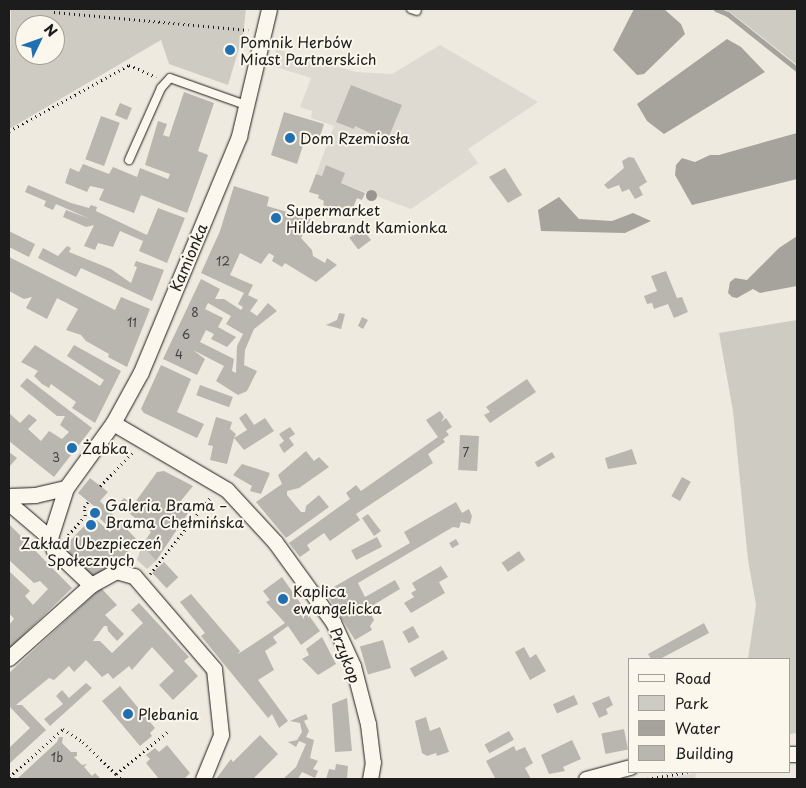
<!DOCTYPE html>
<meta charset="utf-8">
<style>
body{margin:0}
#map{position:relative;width:806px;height:788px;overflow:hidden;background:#eeeadf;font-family:"Playpen Sans",sans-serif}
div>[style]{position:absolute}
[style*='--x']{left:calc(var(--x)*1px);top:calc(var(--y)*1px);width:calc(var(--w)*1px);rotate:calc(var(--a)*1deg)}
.built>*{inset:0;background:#dedad1}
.green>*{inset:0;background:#ceccc2}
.water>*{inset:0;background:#a6a39d}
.stream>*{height:4.5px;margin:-2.25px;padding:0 2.25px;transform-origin:2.25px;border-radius:2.25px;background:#a6a39d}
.building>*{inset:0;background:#b9b6af;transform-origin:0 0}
.path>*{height:2.5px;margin-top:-1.25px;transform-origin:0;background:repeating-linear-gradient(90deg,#1c1c1c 0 1px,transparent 0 5px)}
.roads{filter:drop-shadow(0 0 1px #1c1c1c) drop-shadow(0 0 1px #1c1c1c)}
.lane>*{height:8px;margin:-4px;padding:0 4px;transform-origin:4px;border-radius:4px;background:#fbf7ec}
.street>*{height:15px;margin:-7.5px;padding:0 7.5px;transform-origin:7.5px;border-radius:7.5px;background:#fbf7ec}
.trees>*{width:11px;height:11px;margin:-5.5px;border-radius:50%;background:#98968f}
.dots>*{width:14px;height:14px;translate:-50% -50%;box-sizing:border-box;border:2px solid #fbf7ec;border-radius:50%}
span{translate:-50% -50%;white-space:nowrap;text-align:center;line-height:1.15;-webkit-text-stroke:4px #fbf7ec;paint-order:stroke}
.number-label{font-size:12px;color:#434241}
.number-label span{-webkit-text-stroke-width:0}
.poi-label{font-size:15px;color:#1c1c1c}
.left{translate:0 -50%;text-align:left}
.street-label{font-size:15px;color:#1c1c1c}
.frame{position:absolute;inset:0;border:10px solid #1c1c1c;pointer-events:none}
.legend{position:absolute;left:628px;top:658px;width:162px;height:115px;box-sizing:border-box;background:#fbf7ec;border:1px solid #a29f99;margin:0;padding:6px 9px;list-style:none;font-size:15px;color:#1c1c1c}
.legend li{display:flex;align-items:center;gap:10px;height:25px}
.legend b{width:25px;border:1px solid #a29f99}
.north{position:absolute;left:15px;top:15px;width:50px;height:50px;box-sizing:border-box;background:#fbf7ec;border:1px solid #a29f99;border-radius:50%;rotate:48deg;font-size:14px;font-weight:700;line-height:20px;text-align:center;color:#1c1c1c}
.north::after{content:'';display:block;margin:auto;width:18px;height:22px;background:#1f6fb2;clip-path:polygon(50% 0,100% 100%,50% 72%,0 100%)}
</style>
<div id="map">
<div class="built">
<div style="clip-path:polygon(440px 45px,538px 102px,468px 149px,478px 163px,411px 209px,341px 183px,344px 173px,327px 165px,322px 176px,316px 174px,334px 126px,311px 118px,312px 111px,300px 107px,311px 78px,273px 66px,276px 49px,356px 72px,392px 74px)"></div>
<div style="clip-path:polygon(696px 773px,695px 779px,661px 779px)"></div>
</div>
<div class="green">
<div style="clip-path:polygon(evenodd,11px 9px,246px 9px,243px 35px,228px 85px,169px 64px,161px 40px,9px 129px,11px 9px,25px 25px,55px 25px,55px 55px,25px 55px,25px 25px)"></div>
<div style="clip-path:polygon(723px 9px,797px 9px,797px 65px,730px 12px)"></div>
<div style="clip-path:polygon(797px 320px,797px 733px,790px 734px,790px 659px,748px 659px,756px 605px,748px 560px,733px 411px,719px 333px)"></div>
<div style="clip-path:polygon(142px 545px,156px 561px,147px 569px,137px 560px)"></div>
</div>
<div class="water">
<div style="clip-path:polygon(634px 9px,664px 9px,681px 24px,685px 34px,644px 74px,637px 75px,613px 50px)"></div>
<div style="clip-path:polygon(727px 39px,741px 47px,765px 72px,664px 134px,647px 121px,637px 104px)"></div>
<div style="clip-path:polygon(797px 133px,797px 179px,692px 205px,675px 175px,676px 165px,682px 158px,695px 162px,710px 155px,719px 155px)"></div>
<div style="clip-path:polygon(559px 197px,579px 219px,612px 221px,633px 213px,651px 221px,625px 233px,541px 231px,538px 210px)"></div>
<div style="clip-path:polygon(797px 236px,797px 286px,760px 293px,753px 289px,737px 298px,732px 297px,728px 293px,730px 282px,735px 278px,747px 280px,779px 248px)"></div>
</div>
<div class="stream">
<div style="--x:716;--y:9;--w:13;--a:23"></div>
<div style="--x:728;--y:14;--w:88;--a:38.6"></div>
</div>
<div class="building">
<div style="clip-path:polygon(351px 85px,402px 105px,387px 141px,355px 126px,354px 129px,336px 122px)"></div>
<div style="clip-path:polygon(184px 92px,214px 103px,198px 151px,208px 155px,187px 213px,141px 195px,134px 213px,99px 200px,104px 189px,90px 186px,87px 192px,65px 183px,70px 168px,79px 172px,83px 164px,109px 174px,113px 167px,137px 177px,140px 168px,168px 179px,170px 174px,145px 165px,158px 121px,167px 124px,163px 135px,169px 137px)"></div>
<div style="left:120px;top:103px;width:13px;height:13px;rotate:23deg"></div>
<div style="clip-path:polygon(284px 112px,324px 124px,319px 140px,306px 136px,297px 164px,271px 155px)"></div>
<div style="left:101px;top:116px;width:20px;height:46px;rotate:20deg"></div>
<div style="clip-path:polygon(629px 157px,634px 158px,647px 182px,639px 187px,643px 195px,635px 199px,629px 189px,622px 192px,619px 185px,608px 189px,604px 185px,624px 168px,622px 161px)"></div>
<div style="clip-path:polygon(326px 165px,345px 173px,341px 183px,365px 193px,362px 200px,357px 198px,350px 215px,323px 205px,324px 201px,318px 198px,319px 195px,309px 192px,316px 174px,322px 176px)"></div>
<div style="clip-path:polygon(505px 168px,522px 195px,508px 203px,489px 177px)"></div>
<div style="clip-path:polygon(28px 185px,71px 203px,89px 208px,91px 205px,97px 207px,96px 211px,147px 235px,158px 208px,185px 218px,167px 263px,139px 251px,143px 241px,120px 231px,113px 247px,98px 243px,95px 250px,84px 246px,94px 225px,86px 227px,63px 217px,66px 210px,90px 219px,56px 204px,53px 210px,44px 206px,46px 201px,25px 192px)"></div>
<div style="clip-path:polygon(evenodd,234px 186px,269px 197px,267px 206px,311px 219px,301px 238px,312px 250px,313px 256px,325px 263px,327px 258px,337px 265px,316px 282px,285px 263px,282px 267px,272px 261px,274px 256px,269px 253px,261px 264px,240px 253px,230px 275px,253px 285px,248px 295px,258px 300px,250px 311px,257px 316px,268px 303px,277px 311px,254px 329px,245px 350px,244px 365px,257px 371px,247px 391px,238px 395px,216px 381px,224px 366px,193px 350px,205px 359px,197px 375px,163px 359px,201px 279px,220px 289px,215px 299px,224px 299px,241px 310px,243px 307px,238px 304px,244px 293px,201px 273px,220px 231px,234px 186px,208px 303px,231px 316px,226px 324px,243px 334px,237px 346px,236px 373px,232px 371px,234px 359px,200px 342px,206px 330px,214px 334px,211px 339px,227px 347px,236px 337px,218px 327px,223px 318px,205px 309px,208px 303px)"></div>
<div style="left:362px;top:228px;width:15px;height:16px;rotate:53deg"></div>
<div style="clip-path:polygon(9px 231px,35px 244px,29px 257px,9px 247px)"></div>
<div style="clip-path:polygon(67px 246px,71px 248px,69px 252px,111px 269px,131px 283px,137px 267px,134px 266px,136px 261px,164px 270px,152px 301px,81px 268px,76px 277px,38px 258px,43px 248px,58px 256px)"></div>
<div style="clip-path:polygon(9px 257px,115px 310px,121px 297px,150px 309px,127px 367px,108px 357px,109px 354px,86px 341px,81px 335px,66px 330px,78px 309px,57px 298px,47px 319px,26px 308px,32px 297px,24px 299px,9px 291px)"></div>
<div style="clip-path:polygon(666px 271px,677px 298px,682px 297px,688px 312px,674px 318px,668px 304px,654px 309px,652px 303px,647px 304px,644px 296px,657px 291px,651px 276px)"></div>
<div style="clip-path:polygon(339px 313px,345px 314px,341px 329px,326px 325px,337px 320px)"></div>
<div style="clip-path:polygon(362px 317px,368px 320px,363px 329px,358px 326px)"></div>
<div style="clip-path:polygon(35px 345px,100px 386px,104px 380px,67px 356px,74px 345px,121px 371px,95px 423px,72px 408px,76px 402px,51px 384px,49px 388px,42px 384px,34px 376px,38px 371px,21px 362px)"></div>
<div style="clip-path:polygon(161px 365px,191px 379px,177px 412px,204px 424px,197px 438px,144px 413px,141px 409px)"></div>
<div style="clip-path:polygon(27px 378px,92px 428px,54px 477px,9px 441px,10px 414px,20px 423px,29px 414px,37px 420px,28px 429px,41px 441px,49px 431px,62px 439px,69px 432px,60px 425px,65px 416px,57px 416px,20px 386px)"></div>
<div style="clip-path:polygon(527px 379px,536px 392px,490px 423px,484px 415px,490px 412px,486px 407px)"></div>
<div style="left:200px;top:385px;width:35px;height:11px;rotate:20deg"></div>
<div style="clip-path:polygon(440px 411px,444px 417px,441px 422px,446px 418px,452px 427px,446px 431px,449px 435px,443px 439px,445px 442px,428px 454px,433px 463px,356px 514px,360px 520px,330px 541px,324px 533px,307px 545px,310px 550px,300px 557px,289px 543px,350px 499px,346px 493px,356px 485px,361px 491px,438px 437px,426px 420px)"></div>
<div style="clip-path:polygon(246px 413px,254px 425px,265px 418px,274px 431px,244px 450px,234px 438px,227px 464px,210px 460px,213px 446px,208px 445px,216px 417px,232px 422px,230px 429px,236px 434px,234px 438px,247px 430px,239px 418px)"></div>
<div style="clip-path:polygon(290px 427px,295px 434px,289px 438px,294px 445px,284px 453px,279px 445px,284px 441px,279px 434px)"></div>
<div style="left:460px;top:435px;width:19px;height:35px;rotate:3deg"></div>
<div style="clip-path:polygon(632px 449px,637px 464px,608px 469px,605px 458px)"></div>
<div style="clip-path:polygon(306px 451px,314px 461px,319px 457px,329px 467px,299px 488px,287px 491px,287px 495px,301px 512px,305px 512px,306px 506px,319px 495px,329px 507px,286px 538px,256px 502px,282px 484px,278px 475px)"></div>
<div style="clip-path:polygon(9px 452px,17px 458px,9px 467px)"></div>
<div style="left:552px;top:452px;width:6px;height:20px;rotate:59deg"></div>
<div style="clip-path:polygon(242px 464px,270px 473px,261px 494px,250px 491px,252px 486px,233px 475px)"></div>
<div style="clip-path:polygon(164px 471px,193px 486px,180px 502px,190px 510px,156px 561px,142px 545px,151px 532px,128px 512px,157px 472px)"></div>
<div style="left:682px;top:477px;width:10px;height:22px;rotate:29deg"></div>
<div style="clip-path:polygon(90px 478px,108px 492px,100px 501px,138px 541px,107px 574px,93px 578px,63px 548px,93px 517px,110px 532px,112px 530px,92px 511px,95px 507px,78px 493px)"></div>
<div style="clip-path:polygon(124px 498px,132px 504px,127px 509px,119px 503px)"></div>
<div style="clip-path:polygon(456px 502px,462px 513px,469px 509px,472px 516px,470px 524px,461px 522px,459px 528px,453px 527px,358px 583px,365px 597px,395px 580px,400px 589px,375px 604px,378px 608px,370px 612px,374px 620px,370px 626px,372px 630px,355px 640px,325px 592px,410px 543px,404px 532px)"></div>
<div style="clip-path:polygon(368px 514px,381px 531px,374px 536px,362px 518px)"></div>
<div style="clip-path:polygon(9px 524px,72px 588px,9px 649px,9px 625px,14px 619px,9px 613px,9px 571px,30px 591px,25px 596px,33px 605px,48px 589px,40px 581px,34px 583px,9px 560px)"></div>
<div style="left:377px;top:537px;width:11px;height:29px;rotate:63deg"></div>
<div style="left:456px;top:539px;width:6px;height:8px;rotate:59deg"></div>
<div style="left:519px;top:551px;width:11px;height:21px;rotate:56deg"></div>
<div style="left:164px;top:562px;width:21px;height:16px;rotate:47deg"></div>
<div style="clip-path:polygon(441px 566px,448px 577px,439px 582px,445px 593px,411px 613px,404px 603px,414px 597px,411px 593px,416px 590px,412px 583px)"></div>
<div style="clip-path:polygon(282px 577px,320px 631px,301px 645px,288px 626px,273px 637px,277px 643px,265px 651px,274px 670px,258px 680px,288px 721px,279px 728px,272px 714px,268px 718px,201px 636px,205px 633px,180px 602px,191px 594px,240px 651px,238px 654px,285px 623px,266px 602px,270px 600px,263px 591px)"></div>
<div style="clip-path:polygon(101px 588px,117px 605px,105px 615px,124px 634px,117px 641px,108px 631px,107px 626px,104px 626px,93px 641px,100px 641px,112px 653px,143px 623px,131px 610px,139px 603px,189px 657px,184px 661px,198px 676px,173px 700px,159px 685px,174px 671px,152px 647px,132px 670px,129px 666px,113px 679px,108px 673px,102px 677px,86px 660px,74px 672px,69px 666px,54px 680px,49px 678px,16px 705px,22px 705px,46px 730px,9px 764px,9px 748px,30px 728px,9px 706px,9px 673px)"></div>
<div style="clip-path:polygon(704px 623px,709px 633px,660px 659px,651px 659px,648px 654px)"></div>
<div style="left:413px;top:626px;width:13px;height:12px;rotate:61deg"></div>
<div style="clip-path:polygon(322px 637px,336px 664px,318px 675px,302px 659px,309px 655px,306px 649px)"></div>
<div style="left:383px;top:640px;width:29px;height:24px;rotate:74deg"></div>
<div style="clip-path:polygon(524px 647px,530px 658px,536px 654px,546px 671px,530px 680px,515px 652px)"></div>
<div style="left:443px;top:650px;width:10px;height:38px;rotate:61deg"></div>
<div style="clip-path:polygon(86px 683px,92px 688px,50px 726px,44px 719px,63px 704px,56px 696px,62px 690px,69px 698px)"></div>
<div style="clip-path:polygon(120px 686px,155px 728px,150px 733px,152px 736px,140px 746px,102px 701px)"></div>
<div style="left:574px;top:695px;width:10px;height:23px;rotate:66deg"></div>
<div style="clip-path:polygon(609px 696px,613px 705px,606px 709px,608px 714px,599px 718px,592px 703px)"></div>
<div style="clip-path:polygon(347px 698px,352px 751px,335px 752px,332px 704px)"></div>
<div style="clip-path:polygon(306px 714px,308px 719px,304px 721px,309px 731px,306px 737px,314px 740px,310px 758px,318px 761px,313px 769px,318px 771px,315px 778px,302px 772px,298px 779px,283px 779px,296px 767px,306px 744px,299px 741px,296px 747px,288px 742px,297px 740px,302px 732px,300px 723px,290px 721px)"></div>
<div style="clip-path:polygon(426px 717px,430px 731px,440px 727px,449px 752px,437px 756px,436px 753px,427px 756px,422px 753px,415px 721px)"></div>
<div style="left:624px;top:729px;width:21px;height:23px;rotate:79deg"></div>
<div style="left:509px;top:731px;width:10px;height:28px;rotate:61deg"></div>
<div style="clip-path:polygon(260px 735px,278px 754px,253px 779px,216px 779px,231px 759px,233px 762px)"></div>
<div style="clip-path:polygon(59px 737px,63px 737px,62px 743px,71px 752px,77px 752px,77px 756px,74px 757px,82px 765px,87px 764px,84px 767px,92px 776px,95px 773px,101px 779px,17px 779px,57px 742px)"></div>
<div style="clip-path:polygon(572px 740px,581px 759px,563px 767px,565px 771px,549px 774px,541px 755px)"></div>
<div style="clip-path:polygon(167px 745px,190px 773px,184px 779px,159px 779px,146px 763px,150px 759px,146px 755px,155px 748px,159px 752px)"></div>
<div style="clip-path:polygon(514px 746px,516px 751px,525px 747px,533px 763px,525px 768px,531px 779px,495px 778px,486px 761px)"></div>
<div style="clip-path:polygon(336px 764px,348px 766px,347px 779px,326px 779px,329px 769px,335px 770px)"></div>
</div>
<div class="path">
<div style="--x:54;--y:9;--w:3;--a:90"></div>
<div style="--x:54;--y:12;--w:195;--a:5.3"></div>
<div style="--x:9;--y:131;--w:137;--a:-28.8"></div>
<div style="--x:129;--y:65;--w:30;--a:24"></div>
<div style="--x:100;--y:486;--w:47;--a:-45.9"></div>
<div style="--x:68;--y:535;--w:25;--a:-48"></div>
<div style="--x:85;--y:516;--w:9;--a:-96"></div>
<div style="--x:84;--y:507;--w:6;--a:-51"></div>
<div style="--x:150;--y:574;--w:97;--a:-51.7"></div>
<div style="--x:116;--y:774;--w:7;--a:45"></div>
<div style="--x:9;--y:777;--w:72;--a:-41.6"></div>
<div style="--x:63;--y:729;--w:24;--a:33"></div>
<div style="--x:83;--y:742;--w:46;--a:44.1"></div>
<div style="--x:116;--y:774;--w:67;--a:-39.6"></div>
<div style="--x:647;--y:779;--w:41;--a:-9.9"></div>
</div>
<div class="roads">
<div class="lane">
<div style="--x:411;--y:9;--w:6;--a:18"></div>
<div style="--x:129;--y:160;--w:79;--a:-66"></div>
<div style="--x:161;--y:88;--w:13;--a:-48"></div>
<div style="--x:170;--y:78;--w:81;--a:19.6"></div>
</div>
<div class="street">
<div style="--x:113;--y:423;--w:132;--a:30.4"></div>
<div style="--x:227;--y:490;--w:71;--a:47.3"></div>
<div style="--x:275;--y:542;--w:99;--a:54.1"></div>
<div style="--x:333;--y:622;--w:48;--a:65.6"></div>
<div style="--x:353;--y:666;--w:60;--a:75.5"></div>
<div style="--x:368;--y:724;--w:38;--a:83"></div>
<div style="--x:373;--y:762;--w:17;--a:100"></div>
<div style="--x:9;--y:496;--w:26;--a:-2"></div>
<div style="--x:35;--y:495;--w:32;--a:-13"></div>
<div style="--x:9;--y:503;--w:54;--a:40.5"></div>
<div style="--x:50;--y:538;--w:13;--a:72"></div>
<div style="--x:54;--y:550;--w:51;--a:43.4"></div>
<div style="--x:50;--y:538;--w:52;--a:-72.3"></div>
<div style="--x:66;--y:488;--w:80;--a:-54.1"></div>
<div style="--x:113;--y:423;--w:58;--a:-61.2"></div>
<div style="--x:141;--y:372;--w:256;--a:-67.4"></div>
<div style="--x:239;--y:136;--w:130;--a:-76.7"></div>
<div style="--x:9;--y:658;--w:110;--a:-41.7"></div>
<div style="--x:91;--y:585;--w:29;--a:-29"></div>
<div style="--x:116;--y:571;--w:19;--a:16"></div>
<div style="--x:134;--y:576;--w:123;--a:49.3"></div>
<div style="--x:214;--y:669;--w:66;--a:83.9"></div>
<div style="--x:221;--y:735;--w:48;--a:112.2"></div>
<div style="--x:790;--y:754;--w:7;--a:0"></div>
<div style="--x:586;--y:779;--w:46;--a:-15.3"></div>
</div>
</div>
<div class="trees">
<div style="left:371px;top:195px"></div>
</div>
<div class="dots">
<div style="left:230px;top:50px;background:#1f6fb2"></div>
<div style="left:290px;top:138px;background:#1f6fb2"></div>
<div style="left:276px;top:218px;background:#1f6fb2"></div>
<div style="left:72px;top:448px;background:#1f6fb2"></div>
<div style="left:95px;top:513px;background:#1f6fb2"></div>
<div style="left:91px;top:525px;background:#1f6fb2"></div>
<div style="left:283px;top:599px;background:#1f6fb2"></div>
<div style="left:128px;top:714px;background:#1f6fb2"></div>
</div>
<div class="number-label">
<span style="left:223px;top:262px">12</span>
<span style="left:195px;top:313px">8</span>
<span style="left:132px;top:323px">11</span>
<span style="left:186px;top:335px">6</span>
<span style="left:179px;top:355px">4</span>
<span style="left:466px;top:453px">7</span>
<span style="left:56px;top:458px">3</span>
<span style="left:57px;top:758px">1b</span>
</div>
<div class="poi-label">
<span class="left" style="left:240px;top:50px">Pomnik Herbów<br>Miast Partnerskich</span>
<span class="left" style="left:300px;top:138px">Dom Rzemiosła</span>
<span class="left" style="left:286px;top:218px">Supermarket<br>Hildebrandt Kamionka</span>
<span class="left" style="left:82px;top:448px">Żabka</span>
<span class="left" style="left:105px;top:513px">Galeria Brama –<br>Brama Chełmińska</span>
<span style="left:91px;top:551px">Zakład Ubezpieczeń<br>Społecznych</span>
<span class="left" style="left:293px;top:599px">Kaplica<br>ewangelicka</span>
<span class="left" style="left:138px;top:714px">Plebania</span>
</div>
<div class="street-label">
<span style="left:188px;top:257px;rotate:-67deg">Kamionka</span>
<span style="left:346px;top:655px;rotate:69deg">Przykop</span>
</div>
<div class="frame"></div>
<ul class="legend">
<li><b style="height:6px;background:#fbf7ec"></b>Road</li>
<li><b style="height:14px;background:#ceccc2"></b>Park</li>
<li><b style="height:14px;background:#a6a39d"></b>Water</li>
<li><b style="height:14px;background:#b9b6af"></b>Building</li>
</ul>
<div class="north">N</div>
</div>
